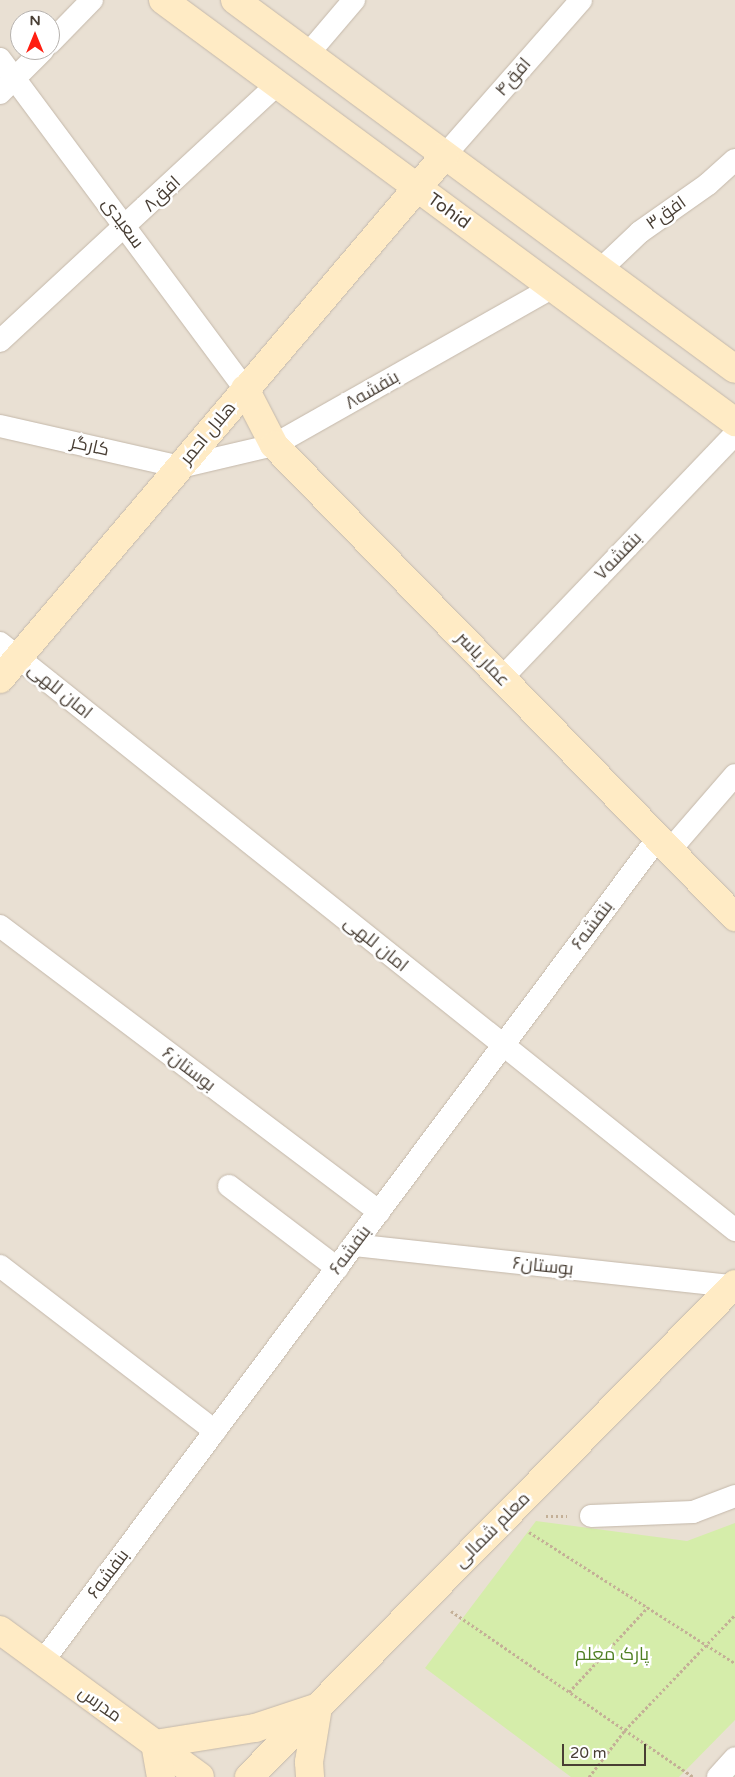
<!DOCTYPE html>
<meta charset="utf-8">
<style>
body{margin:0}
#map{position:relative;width:735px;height:1777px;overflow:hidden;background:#f4efe6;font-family:"Varela Round",Cairo,sans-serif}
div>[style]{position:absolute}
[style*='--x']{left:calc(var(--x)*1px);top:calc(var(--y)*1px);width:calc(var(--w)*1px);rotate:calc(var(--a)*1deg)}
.residential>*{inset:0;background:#e9e0d3}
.green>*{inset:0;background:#d5edaa}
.path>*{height:3px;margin-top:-1.5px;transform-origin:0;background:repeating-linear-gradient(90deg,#c4b097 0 2.5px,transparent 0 5px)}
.roads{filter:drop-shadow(0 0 1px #c4b8aa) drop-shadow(0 0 1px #c4b8aa)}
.street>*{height:22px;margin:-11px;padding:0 11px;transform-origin:11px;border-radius:11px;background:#fff}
.secondary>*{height:28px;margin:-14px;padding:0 14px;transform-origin:14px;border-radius:14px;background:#ffebc5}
span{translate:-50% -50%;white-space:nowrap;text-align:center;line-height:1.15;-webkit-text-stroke:5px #fff;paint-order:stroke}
.street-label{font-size:18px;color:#483e34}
.park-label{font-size:18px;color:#4e7f22}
.north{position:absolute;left:10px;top:10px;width:50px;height:50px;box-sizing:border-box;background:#fff;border:1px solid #b6b2ae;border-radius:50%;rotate:0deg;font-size:14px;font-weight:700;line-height:20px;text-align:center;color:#483e34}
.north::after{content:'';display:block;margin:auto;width:18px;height:22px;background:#ff1f12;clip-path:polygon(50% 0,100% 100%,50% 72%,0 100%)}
.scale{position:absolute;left:562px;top:1744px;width:84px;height:22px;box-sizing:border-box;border:2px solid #483e34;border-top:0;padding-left:6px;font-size:15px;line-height:18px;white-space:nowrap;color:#483e34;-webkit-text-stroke:4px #fff;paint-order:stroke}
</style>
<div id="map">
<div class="residential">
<div style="clip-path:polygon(evenodd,0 0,735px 0,735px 1777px,0 1777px,0 0,20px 20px,50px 20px,50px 50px,20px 50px,20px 20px)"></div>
</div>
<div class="green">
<div style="clip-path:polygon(536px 1521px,687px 1541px,735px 1523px,735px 1720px,679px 1777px,571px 1777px,425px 1668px)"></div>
</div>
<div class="path">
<div style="--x:546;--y:1516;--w:21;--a:0"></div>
<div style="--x:529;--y:1532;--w:244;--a:32.5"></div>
<div style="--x:451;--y:1611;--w:293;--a:34.4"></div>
<div style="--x:569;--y:1692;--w:116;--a:-47.1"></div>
<div style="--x:589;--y:1777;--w:59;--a:-52.5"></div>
<div style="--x:625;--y:1730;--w:159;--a:-46.3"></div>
</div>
<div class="roads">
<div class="street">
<div style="--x:50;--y:43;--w:60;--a:-45.7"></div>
<div style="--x:308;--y:54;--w:71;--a:-49.6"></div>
<div style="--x:0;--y:59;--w:411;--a:53.4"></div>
<div style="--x:0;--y:93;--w:61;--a:-45"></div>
<div style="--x:445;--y:155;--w:206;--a:-48.7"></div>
<div style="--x:600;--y:270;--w:55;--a:-43.5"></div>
<div style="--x:640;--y:232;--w:83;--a:-35.2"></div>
<div style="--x:708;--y:184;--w:36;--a:-42"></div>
<div style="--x:0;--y:341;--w:379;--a:-42.8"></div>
<div style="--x:0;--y:426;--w:185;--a:12.8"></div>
<div style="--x:180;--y:467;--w:97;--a:-13.2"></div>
<div style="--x:274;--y:445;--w:321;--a:-29.5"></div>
<div style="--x:0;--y:643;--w:941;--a:38.61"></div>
<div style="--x:502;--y:678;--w:337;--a:-46.3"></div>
<div style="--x:670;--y:850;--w:99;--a:-49.1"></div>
<div style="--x:0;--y:926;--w:475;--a:37"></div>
<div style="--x:229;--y:1186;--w:136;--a:37.2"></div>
<div style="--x:354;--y:1245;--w:381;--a:6.2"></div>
<div style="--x:0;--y:1266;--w:271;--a:37.5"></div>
<div style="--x:591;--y:1516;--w:102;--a:-2.2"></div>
<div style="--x:693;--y:1512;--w:45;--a:-20.9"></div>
<div style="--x:43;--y:1661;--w:1027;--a:-53.23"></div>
<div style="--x:718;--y:1777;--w:25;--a:-48"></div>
</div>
<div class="secondary">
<div style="--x:163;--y:0;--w:711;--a:36.42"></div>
<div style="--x:235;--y:0;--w:621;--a:36.43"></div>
<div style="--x:245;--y:389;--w:63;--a:62.6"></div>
<div style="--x:274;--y:445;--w:660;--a:45.68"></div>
<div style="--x:0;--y:679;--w:687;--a:-49.66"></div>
<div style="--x:0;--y:1630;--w:248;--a:36.3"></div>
<div style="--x:161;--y:1777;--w:34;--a:-100"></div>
<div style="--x:155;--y:1744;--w:101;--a:-9.1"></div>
<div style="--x:255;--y:1728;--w:66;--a:-18.4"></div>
<div style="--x:318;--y:1707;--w:56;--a:99.3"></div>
<div style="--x:309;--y:1762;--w:15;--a:86"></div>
<div style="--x:249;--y:1777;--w:692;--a:-45.41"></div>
</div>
</div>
<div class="street-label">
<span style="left:513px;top:77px;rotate:-49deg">افق۴</span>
<span style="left:162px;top:194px;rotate:-43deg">افق۸</span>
<span style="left:449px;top:211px;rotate:36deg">Tohid</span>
<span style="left:666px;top:213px;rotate:-35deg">افق۳</span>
<span style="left:123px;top:223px;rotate:54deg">سعیدی</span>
<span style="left:372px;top:390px;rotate:-30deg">بنفشه۸</span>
<span style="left:208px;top:433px;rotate:-50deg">هلال احمر</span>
<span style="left:90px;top:446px;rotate:13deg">کارگر</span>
<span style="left:618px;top:556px;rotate:-46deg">بنفشه۷</span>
<span style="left:483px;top:659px;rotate:46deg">عمار یاسر</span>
<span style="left:60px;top:691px;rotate:39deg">امان للهی</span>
<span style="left:592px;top:925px;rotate:-53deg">بنفشه۶</span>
<span style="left:376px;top:944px;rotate:39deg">امان للهی</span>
<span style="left:189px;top:1069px;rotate:37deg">بوستان۶</span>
<span style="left:350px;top:1250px;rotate:-53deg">بنفشه۶</span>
<span style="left:543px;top:1266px;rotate:6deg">بوستان۶</span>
<span style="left:492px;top:1530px;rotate:-45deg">معلم شمالی</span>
<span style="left:108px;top:1574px;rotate:-53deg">بنفشه۶</span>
<span style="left:100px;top:1704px;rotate:36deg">مدرس</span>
</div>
<div class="park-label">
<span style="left:612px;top:1654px">پارک معلم</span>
</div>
<div class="north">N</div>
<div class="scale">20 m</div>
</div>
